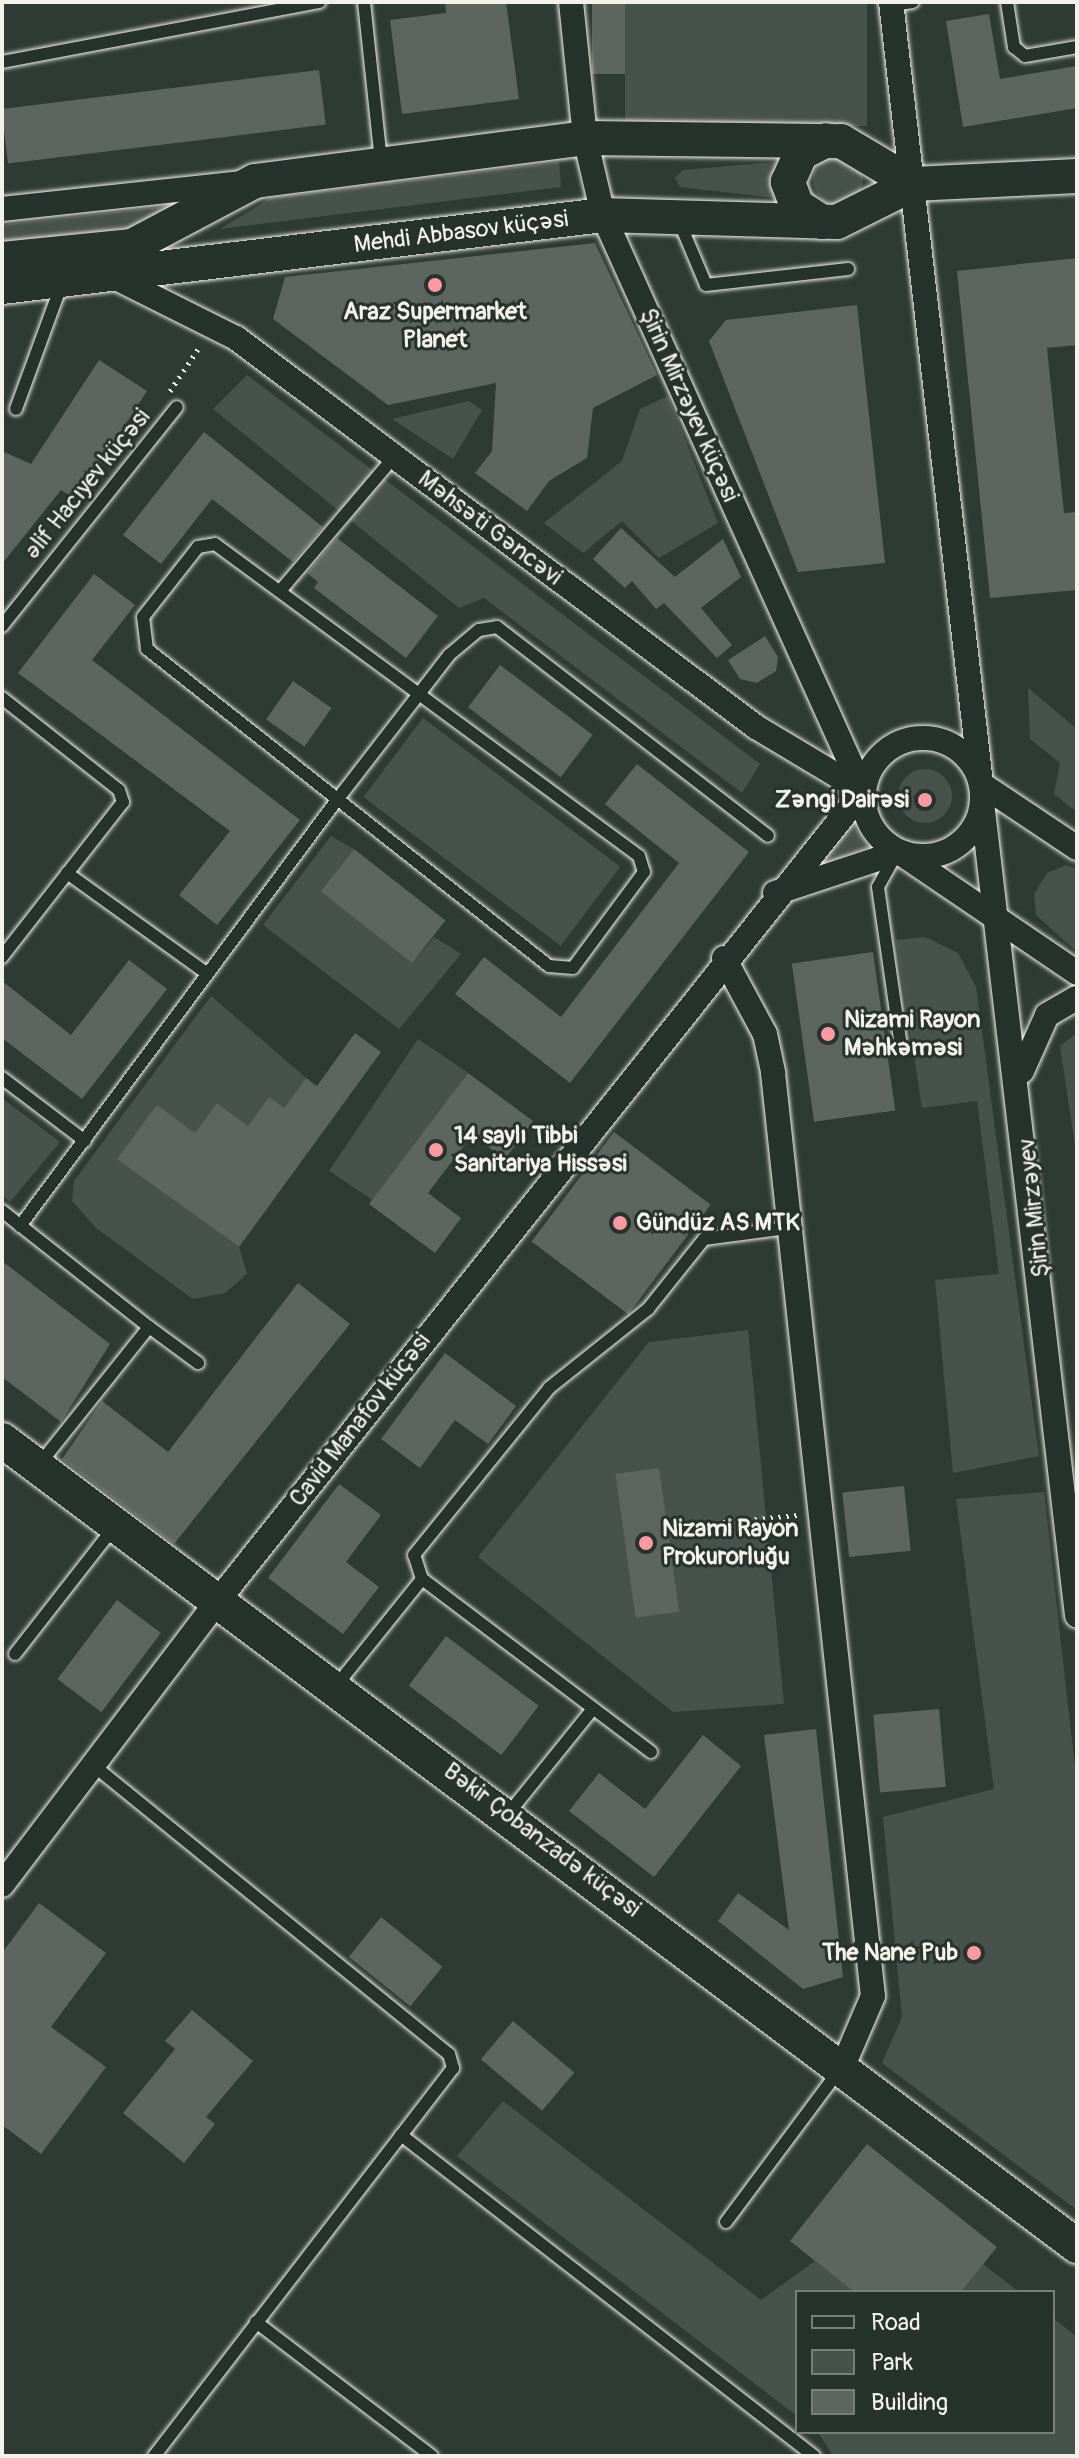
<!DOCTYPE html>
<meta charset="utf-8">
<style>
body{margin:0}
#map{position:relative;width:1079px;height:2458px;overflow:hidden;background:#2e3b34;font-family:Pangolin,sans-serif}
div>[style]{position:absolute}
[style*='--x']{left:calc(var(--x)*1px);top:calc(var(--y)*1px);width:calc(var(--w)*1px);rotate:calc(var(--a)*1deg)}
.green>*{inset:0;background:#48524c;transform-origin:0 0}
.round{border-radius:50%}
.building>*{inset:0;background:#5c655e;transform-origin:0 0}
.path>*{height:5px;margin-top:-2.5px;transform-origin:0;background:repeating-linear-gradient(90deg,#f4f1e8 0 2px,transparent 0 8px)}
.roads{filter:drop-shadow(0 0 2px #f4f1e8) drop-shadow(0 0 2px #f4f1e8)}
.lane>*{height:12px;margin:-6px;padding:0 6px;transform-origin:6px;border-radius:6px;background:#26332d}
.street>*{height:24px;margin:-12px;padding:0 12px;transform-origin:12px;border-radius:12px;background:#26332d}
.street>.ring{margin:-12px;padding:0;box-sizing:content-box;background:none;border:24px solid #26332d;border-radius:50%}
.secondary>*{height:34px;margin:-17px;padding:0 17px;transform-origin:17px;border-radius:17px;background:#26332d}
.dots>*{width:22px;height:22px;translate:-50% -50%;box-sizing:border-box;border:4px solid #26332d;border-radius:50%}
span{translate:-50% -50%;white-space:nowrap;text-align:center;line-height:1.15;-webkit-text-stroke:6px #26332d;paint-order:stroke}
.street-label{font-size:24px;color:#f4f1e8}
.poi-label{font-size:24px;color:#f4f1e8;font-weight:700}
.right{translate:-100% -50%;text-align:right}
.left{translate:0 -50%;text-align:left}
.frame{position:absolute;inset:0;border:4px solid #f4f1e8;pointer-events:none}
.legend{position:absolute;left:795px;top:2290px;width:260px;height:144px;box-sizing:border-box;background:#26332d;border:2px solid #787f78;margin:0;padding:10px 14px;list-style:none;font-size:24px;color:#f4f1e8}
.legend li{display:flex;align-items:center;gap:16px;height:40px}
.legend b{width:40px;border:2px solid #787f78}
</style>
<div id="map">
<div class="green">
<div style="left:625px;top:2px;width:242px;height:124px"></div>
<div class="round" style="left:813px;top:155px;width:50px;height:50px"></div>
<div style="clip-path:polygon(559px 162px,561px 187px,220px 229px,270px 198px)"></div>
<div style="clip-path:polygon(777px 162px,776px 198px,680px 187px,675px 178px,683px 170px)"></div>
<div style="clip-path:polygon(177px 205px,132px 228px,2px 242px,2px 225px)"></div>
<div style="clip-path:polygon(247px 375px,760px 764px,742px 793px,484px 598px,459px 608px,213px 409px)"></div>
<div style="clip-path:polygon(668px 396px,718px 523px,659px 558px,622px 521px,583px 553px,544px 523px,622px 461px,640px 409px)"></div>
<div style="clip-path:polygon(469px 401px,482px 410px,453px 459px,392px 419px)"></div>
<div style="clip-path:polygon(1028px 688px,1077px 729px,1077px 812px,1054px 794px,1060px 763px,1030px 739px)"></div>
<div style="left:423px;top:718px;width:247px;height:99px;rotate:37deg"></div>
<div class="round" style="left:898px;top:769px;width:54px;height:54px"></div>
<div style="clip-path:polygon(853px 824px,869px 847px,808px 870px)"></div>
<div style="clip-path:polygon(331px 836px,354px 849px,322px 892px,413px 962px,434px 937px,461px 954px,399px 1029px,263px 925px)"></div>
<div style="clip-path:polygon(1066px 865px,1077px 869px,1077px 952px,1036px 915px,1034px 894px,1047px 873px)"></div>
<div style="clip-path:polygon(925px 937px,958px 953px,976px 987px,1039px 1456px,953px 1473px,935px 1280px,999px 1274px,977px 1101px,922px 1108px,896px 940px)"></div>
<div style="clip-path:polygon(211px 996px,306px 1078px,284px 1108px,248px 1126px,217px 1103px,195px 1133px,157px 1106px,118px 1159px,239px 1247px,247px 1274px,225px 1293px,193px 1299px,96px 1228px,72px 1201px,74px 1181px)"></div>
<div style="clip-path:polygon(1077px 1033px,1077px 1159px,1060px 1046px)"></div>
<div style="left:418px;top:1039px;width:60px;height:159px;rotate:34deg"></div>
<div style="clip-path:polygon(2px 1098px,60px 1142px,10px 1202px,2px 1195px)"></div>
<div style="clip-path:polygon(748px 1330px,784px 1704px,673px 1712px,478px 1557px,649px 1342px)"></div>
<div style="clip-path:polygon(1044px 1492px,1077px 1785px,1077px 2210px,882px 2063px,902px 2017px,883px 1817px,994px 1789px,956px 1499px)"></div>
<div style="clip-path:polygon(503px 2101px,761px 2300px,815px 2261px,854px 2292px,797px 2292px,797px 2416px,457px 2156px)"></div>
<div style="clip-path:polygon(983px 2264px,1019px 2292px,961px 2292px)"></div>
<div style="clip-path:polygon(1053px 2318px,1077px 2337px,1077px 2456px,833px 2456px,818px 2432px,1053px 2432px)"></div>
</div>
<div class="building">
<div style="clip-path:polygon(445px 2px,506px 2px,519px 99px,402px 114px,390px 20px,446px 13px)"></div>
<div style="left:592px;top:2px;width:33px;height:72px"></div>
<div style="clip-path:polygon(989px 14px,1000px 79px,1077px 66px,1077px 108px,963px 127px,946px 21px)"></div>
<div style="left:319px;top:70px;width:55px;height:320px;rotate:83deg"></div>
<div style="clip-path:polygon(595px 243px,657px 375px,593px 408px,587px 458px,549px 481px,527px 511px,475px 473px,492px 451px,496px 383px,388px 405px,273px 319px,285px 277px)"></div>
<div style="clip-path:polygon(1077px 258px,1077px 345px,1047px 348px,1064px 513px,1077px 512px,1077px 590px,990px 598px,957px 271px)"></div>
<div style="clip-path:polygon(857px 305px,885px 563px,798px 572px,709px 341px,726px 320px)"></div>
<div style="clip-path:polygon(99px 360px,147px 391px,77px 500px,61px 490px,2px 564px,2px 451px,31px 464px)"></div>
<div style="clip-path:polygon(204px 432px,323px 527px,293px 562px,212px 499px,161px 564px,123px 535px)"></div>
<div style="clip-path:polygon(621px 528px,675px 577px,723px 539px,741px 577px,701px 608px,732px 645px,717px 658px,664px 603px,656px 609px,632px 581px,625px 588px,593px 559px)"></div>
<div style="clip-path:polygon(337px 538px,438px 616px,406px 658px,314px 588px,318px 582px,307px 573px)"></div>
<div style="clip-path:polygon(94px 574px,135px 605px,92px 660px,300px 820px,217px 925px,179px 895px,230px 831px,18px 673px)"></div>
<div style="clip-path:polygon(765px 636px,778px 657px,776px 671px,757px 683px,740px 679px,728px 660px)"></div>
<div style="left:500px;top:665px;width:116px;height:53px;rotate:37deg"></div>
<div style="left:293px;top:681px;width:47px;height:47px;rotate:35deg"></div>
<div style="clip-path:polygon(637px 764px,749px 852px,570px 1083px,455px 994px,484px 957px,561px 1017px,679px 863px,605px 804px)"></div>
<div style="left:354px;top:849px;width:116px;height:54px;rotate:38deg"></div>
<div style="left:873px;top:952px;width:160px;height:82px;rotate:82deg"></div>
<div style="clip-path:polygon(129px 960px,167px 989px,82px 1099px,2px 1038px,2px 981px,71px 1035px)"></div>
<div style="clip-path:polygon(355px 1033px,381px 1052px,239px 1247px,117px 1159px,157px 1105px,195px 1133px,217px 1103px,248px 1126px,269px 1097px,284px 1108px,306px 1078px,317px 1086px)"></div>
<div style="clip-path:polygon(468px 1073px,533px 1121px,505px 1159px,472px 1135px,428px 1193px,461px 1218px,435px 1253px,369px 1204px)"></div>
<div style="left:614px;top:1132px;width:121px;height:137px;rotate:37deg"></div>
<div style="clip-path:polygon(2px 1261px,110px 1344px,61px 1422px,2px 1377px)"></div>
<div style="clip-path:polygon(298px 1283px,350px 1324px,174px 1544px,62px 1459px,102px 1401px,168px 1452px)"></div>
<div style="clip-path:polygon(445px 1353px,516px 1406px,488px 1444px,455px 1420px,420px 1468px,381px 1439px)"></div>
<div style="left:659px;top:1468px;width:145px;height:44px;rotate:82deg"></div>
<div style="clip-path:polygon(339px 1484px,381px 1515px,346px 1562px,379px 1587px,343px 1634px,268px 1578px)"></div>
<div style="left:904px;top:1486px;width:65px;height:62px;rotate:84deg"></div>
<div style="left:117px;top:1600px;width:55px;height:99px;rotate:37deg"></div>
<div style="left:446px;top:1636px;width:116px;height:62px;rotate:37deg"></div>
<div style="left:939px;top:1709px;width:78px;height:66px;rotate:85deg"></div>
<div style="clip-path:polygon(816px 1729px,843px 1977px,803px 1989px,718px 1921px,738px 1893px,789px 1930px,764px 1735px)"></div>
<div style="clip-path:polygon(703px 1735px,741px 1766px,654px 1877px,569px 1811px,599px 1773px,645px 1809px)"></div>
<div style="clip-path:polygon(39px 1903px,106px 1953px,51px 2027px,106px 2067px,41px 2154px,2px 2125px,2px 1953px)"></div>
<div style="left:381px;top:1917px;width:79px;height:51px;rotate:39deg"></div>
<div style="clip-path:polygon(192px 2010px,253px 2061px,206px 2117px,215px 2124px,184px 2163px,123px 2113px,175px 2049px,165px 2041px)"></div>
<div style="left:513px;top:2021px;width:80px;height:50px;rotate:40deg"></div>
<div style="clip-path:polygon(867px 2144px,997px 2247px,961px 2292px,854px 2292px,790px 2241px)"></div>
</div>
<div class="path">
<div style="--x:170;--y:391;--w:54;--a:-56.3"></div>
<div style="--x:683;--y:1526;--w:116;--a:-5.5"></div>
</div>
<div class="roads">
<div class="lane">
<div style="--x:364;--y:2;--w:161;--a:83.9"></div>
<div style="--x:1007;--y:2;--w:46;--a:81.2"></div>
<div style="--x:1014;--y:47;--w:14;--a:39"></div>
<div style="--x:1025;--y:56;--w:53;--a:-9.8"></div>
<div style="--x:891;--y:5;--w:22;--a:-8"></div>
<div style="--x:2;--y:62;--w:323;--a:-10.7"></div>
<div style="--x:679;--y:221;--w:69;--a:67.1"></div>
<div style="--x:706;--y:285;--w:143;--a:-6.4"></div>
<div style="--x:16;--y:409;--w:134;--a:-69.9"></div>
<div style="--x:215;--y:544;--w:526;--a:36.35"></div>
<div style="--x:639;--y:856;--w:17;--a:73"></div>
<div style="--x:644;--y:872;--w:119;--a:126.5"></div>
<div style="--x:573;--y:968;--w:24;--a:-175"></div>
<div style="--x:549;--y:966;--w:512;--a:-141.74"></div>
<div style="--x:147;--y:649;--w:32;--a:-97"></div>
<div style="--x:143;--y:617;--w:89;--a:-51.8"></div>
<div style="--x:198;--y:547;--w:17;--a:-10"></div>
<div style="--x:280;--y:591;--w:176;--a:-49.6"></div>
<div style="--x:2;--y:626;--w:280;--a:-51.4"></div>
<div style="--x:2;--y:698;--w:149;--a:38.2"></div>
<div style="--x:119;--y:790;--w:13;--a:72"></div>
<div style="--x:123;--y:802;--w:197;--a:128"></div>
<div style="--x:894;--y:858;--w:33;--a:119"></div>
<div style="--x:878;--y:887;--w:155;--a:81.8"></div>
<div style="--x:67;--y:873;--w:170;--a:35.7"></div>
<div style="--x:2;--y:1078;--w:104;--a:37.2"></div>
<div style="--x:2;--y:1211;--w:187;--a:38.3"></div>
<div style="--x:149;--y:1327;--w:178;--a:128.6"></div>
<div style="--x:20;--y:1226;--w:531;--a:-53.35"></div>
<div style="--x:337;--y:800;--w:183;--a:-52.3"></div>
<div style="--x:449;--y:655;--w:39;--a:-40"></div>
<div style="--x:479;--y:630;--w:18;--a:-9"></div>
<div style="--x:497;--y:627;--w:342;--a:37.6"></div>
<div style="--x:149;--y:1327;--w:61;--a:36.3"></div>
<div style="--x:15;--y:1654;--w:162;--a:-52"></div>
<div style="--x:336;--y:1686;--w:137;--a:-51.2"></div>
<div style="--x:651;--y:1752;--w:287;--a:-142.9"></div>
<div style="--x:422;--y:1579;--w:25;--a:-108"></div>
<div style="--x:414;--y:1555;--w:215;--a:-51"></div>
<div style="--x:549;--y:1388;--w:127;--a:-38.6"></div>
<div style="--x:648;--y:1309;--w:90;--a:-51.3"></div>
<div style="--x:704;--y:1239;--w:84;--a:-7.5"></div>
<div style="--x:93;--y:1765;--w:459;--a:39.1"></div>
<div style="--x:449;--y:2054;--w:15;--a:74"></div>
<div style="--x:453;--y:2068;--w:490;--a:127.6"></div>
<div style="--x:508;--y:1814;--w:134;--a:-51.1"></div>
<div style="--x:401;--y:2135;--w:523;--a:37.86"></div>
<div style="--x:726;--y:2222;--w:187;--a:-53.3"></div>
<div style="--x:256;--y:2322;--w:221;--a:37.3"></div>
</div>
<div class="street">
<div style="--x:571;--y:2;--w:137;--a:84.1"></div>
<div style="--x:585;--y:138;--w:79;--a:76.8"></div>
<div style="--x:603;--y:215;--w:632;--a:65.71"></div>
<div style="--x:891;--y:2;--w:787;--a:83.43"></div>
<div style="--x:981;--y:784;--w:115;--a:33.7"></div>
<div style="--x:2;--y:209;--w:239;--a:-6.2"></div>
<div style="--x:112;--y:276;--w:139;--a:26.6"></div>
<div style="--x:236;--y:338;--w:649;--a:36.8"></div>
<div style="--x:756;--y:727;--w:125;--a:30.9"></div>
<div class="ring" style="left:864px;top:738px;width:94px;height:94px"></div>
<div style="--x:982;--y:802;--w:819;--a:83.34"></div>
<div style="--x:775;--y:893;--w:131;--a:-18.3"></div>
<div style="--x:899;--y:852;--w:215;--a:34.2"></div>
<div style="--x:724;--y:958;--w:86;--a:61.7"></div>
<div style="--x:765;--y:1034;--w:40;--a:78"></div>
<div style="--x:773;--y:1073;--w:928;--a:83.82"></div>
<div style="--x:873;--y:1996;--w:76;--a:113.2"></div>
<div style="--x:1022;--y:1071;--w:61;--a:-65.9"></div>
<div style="--x:1047;--y:1015;--w:34;--a:-30"></div>
<div style="--x:2;--y:1885;--w:360;--a:-52.8"></div>
<div style="--x:220;--y:1598;--w:1032;--a:-51.45"></div>
</div>
<div class="secondary">
<div style="--x:822;--y:222;--w:30;--a:-147"></div>
<div style="--x:797;--y:206;--w:26;--a:-111"></div>
<div style="--x:788;--y:182;--w:32;--a:-66"></div>
<div style="--x:801;--y:153;--w:28;--a:-27"></div>
<div style="--x:2;--y:259;--w:131;--a:-5.7"></div>
<div style="--x:132;--y:246;--w:139;--a:-27.9"></div>
<div style="--x:255;--y:181;--w:333;--a:-7.4"></div>
<div style="--x:585;--y:138;--w:256;--a:0.7"></div>
<div style="--x:841;--y:141;--w:84;--a:30.8"></div>
<div style="--x:2;--y:287;--w:605;--a:-6.83"></div>
<div style="--x:603;--y:215;--w:234;--a:1.7"></div>
<div style="--x:837;--y:222;--w:85;--a:-26.6"></div>
<div style="--x:913;--y:184;--w:164;--a:-2.8"></div>
<div style="--x:2;--y:1440;--w:1344;--a:36.86"></div>
</div>
</div>
<div class="dots">
<div style="left:435px;top:285px;background:#ff9aa2"></div>
<div style="left:925px;top:800px;background:#ff9aa2"></div>
<div style="left:828px;top:1034px;background:#ff9aa2"></div>
<div style="left:436px;top:1150px;background:#ff9aa2"></div>
<div style="left:620px;top:1223px;background:#ff9aa2"></div>
<div style="left:646px;top:1543px;background:#ff9aa2"></div>
<div style="left:974px;top:1953px;background:#ff9aa2"></div>
</div>
<div class="street-label">
<span style="left:461px;top:232px;rotate:-7deg">Mehdi Abbasov küçəsi</span>
<span style="left:689px;top:405px;rotate:66deg">Şirin Mirzəyev küçəsi</span>
<span style="left:87px;top:484px;rotate:-51deg">Əlif Hacıyev küçəsi</span>
<span style="left:490px;top:528px;rotate:37deg">Məhsəti Gəncəvi</span>
<span style="left:1034px;top:1208px;rotate:-96deg">Şirin Mirzəyev</span>
<span style="left:360px;top:1420px;rotate:-52deg">Cavid Manafov küçəsi</span>
<span style="left:542px;top:1840px;rotate:37deg">Bəkir Çobanzadə küçəsi</span>
</div>
<div class="poi-label">
<span style="left:435px;top:326px">Araz Supermarket<br>Planet</span>
<span class="right" style="left:909px;top:800px">Zəngi Dairəsi</span>
<span class="left" style="left:844px;top:1034px">Nizami Rayon<br>Məhkəməsi</span>
<span class="left" style="left:454px;top:1150px">14 saylı Tibbi<br>Sanitariya Hissəsi</span>
<span class="left" style="left:636px;top:1223px">Gündüz AS MTK</span>
<span class="left" style="left:662px;top:1543px">Nizami Rayon<br>Prokurorluğu</span>
<span class="right" style="left:958px;top:1953px">The Nane Pub</span>
</div>
<div class="frame"></div>
<ul class="legend">
<li><b style="height:10px;background:#26332d"></b>Road</li>
<li><b style="height:22px;background:#48524c"></b>Park</li>
<li><b style="height:22px;background:#5c655e"></b>Building</li>
</ul>
</div>
